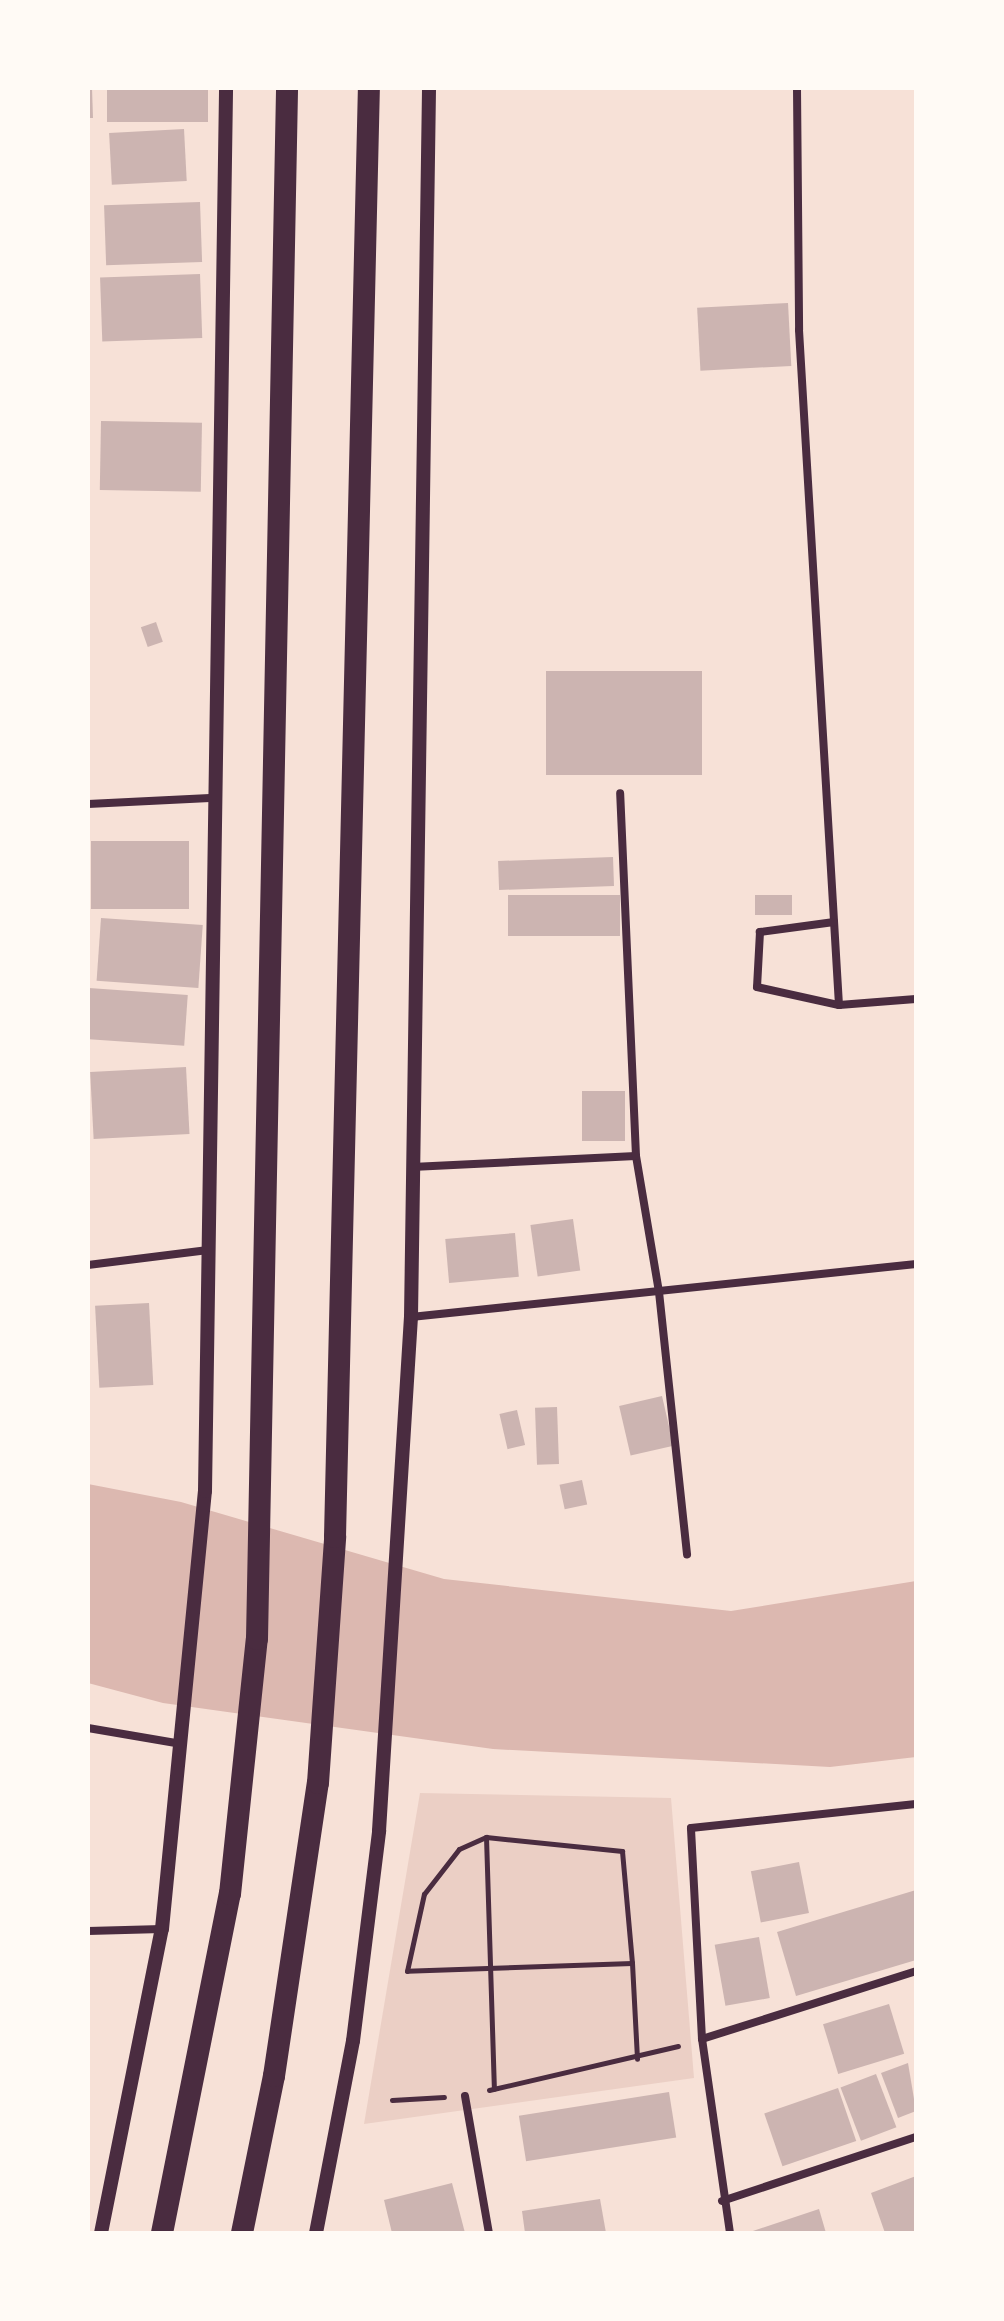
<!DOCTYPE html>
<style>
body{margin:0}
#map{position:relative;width:1004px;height:2321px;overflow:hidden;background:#f7e1d7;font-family:"Zilla Slab",serif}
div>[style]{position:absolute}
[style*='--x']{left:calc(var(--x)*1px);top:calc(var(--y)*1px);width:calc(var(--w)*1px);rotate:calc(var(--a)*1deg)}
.green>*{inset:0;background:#ebcfc5}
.water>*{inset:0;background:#dcb8b0}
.building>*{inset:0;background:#ccb4b1;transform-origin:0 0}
.path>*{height:5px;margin:-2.5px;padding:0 2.5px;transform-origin:2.5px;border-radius:2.5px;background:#4a2c40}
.minor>*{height:8px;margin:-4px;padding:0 4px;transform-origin:4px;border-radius:4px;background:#4a2c40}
.tertiary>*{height:14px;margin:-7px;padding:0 7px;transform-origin:7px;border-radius:7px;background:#4a2c40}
.trunk>*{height:22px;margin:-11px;padding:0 11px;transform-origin:11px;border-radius:11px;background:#4a2c40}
span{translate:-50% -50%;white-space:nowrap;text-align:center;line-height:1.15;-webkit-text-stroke:6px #fffaf5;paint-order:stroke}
.frame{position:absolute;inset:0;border:90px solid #fffaf5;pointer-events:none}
</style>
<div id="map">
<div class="green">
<div style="clip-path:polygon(420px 1793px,671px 1798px,694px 2078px,364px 2124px)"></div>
</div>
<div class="water">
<div style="clip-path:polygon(88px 1484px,181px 1502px,444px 1579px,731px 1611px,916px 1581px,916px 1757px,830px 1767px,493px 1749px,163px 1703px,88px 1683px)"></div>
</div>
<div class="building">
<div style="clip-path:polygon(88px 88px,92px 88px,93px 118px,88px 118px)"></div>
<div style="left:107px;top:88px;width:101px;height:34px"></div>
<div style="left:184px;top:129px;width:52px;height:75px;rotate:87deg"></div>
<div style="left:200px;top:202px;width:60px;height:96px;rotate:88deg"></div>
<div style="left:200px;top:274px;width:64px;height:100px;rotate:88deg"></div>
<div style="left:788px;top:303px;width:63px;height:91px;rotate:87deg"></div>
<div style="left:101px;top:421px;width:101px;height:69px;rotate:1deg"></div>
<div style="left:156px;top:622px;width:21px;height:16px;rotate:71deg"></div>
<div style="left:546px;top:671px;width:156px;height:104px"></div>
<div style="left:189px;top:841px;width:68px;height:98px;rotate:90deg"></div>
<div style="left:613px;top:857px;width:29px;height:115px;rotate:88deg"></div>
<div style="left:508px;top:895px;width:112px;height:41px"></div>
<div style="left:755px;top:895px;width:37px;height:20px"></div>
<div style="left:101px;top:918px;width:102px;height:63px;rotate:4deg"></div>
<div style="left:89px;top:988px;width:99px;height:51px;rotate:4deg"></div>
<div style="left:186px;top:1067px;width:67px;height:96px;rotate:87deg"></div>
<div style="left:582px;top:1091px;width:43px;height:50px"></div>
<div style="left:573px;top:1219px;width:52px;height:43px;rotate:82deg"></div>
<div style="left:515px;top:1233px;width:44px;height:70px;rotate:85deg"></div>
<div style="left:149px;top:1303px;width:82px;height:54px;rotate:87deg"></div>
<div style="left:662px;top:1396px;width:51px;height:44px;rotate:77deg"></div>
<div style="left:557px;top:1407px;width:57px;height:22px;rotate:88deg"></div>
<div style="left:517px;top:1410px;width:36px;height:18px;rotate:77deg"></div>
<div style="left:582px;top:1480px;width:25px;height:23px;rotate:78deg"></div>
<div style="left:799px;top:1862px;width:52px;height:49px;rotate:79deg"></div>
<div style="clip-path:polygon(916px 1890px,916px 1960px,796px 1996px,777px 1932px)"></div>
<div style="left:759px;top:1937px;width:62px;height:45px;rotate:80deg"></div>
<div style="left:889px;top:2004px;width:52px;height:69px;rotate:73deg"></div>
<div style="clip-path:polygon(908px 2063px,916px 2111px,898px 2118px,881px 2073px)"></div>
<div style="left:876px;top:2074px;width:57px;height:38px;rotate:69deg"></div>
<div style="left:838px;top:2088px;width:56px;height:78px;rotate:71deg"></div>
<div style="left:669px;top:2092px;width:46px;height:152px;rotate:81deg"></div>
<div style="clip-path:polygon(916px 2176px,916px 2233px,885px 2233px,871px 2193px)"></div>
<div style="clip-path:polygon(452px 2183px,465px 2233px,392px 2233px,384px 2200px)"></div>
<div style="clip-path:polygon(600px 2199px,606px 2233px,525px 2233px,522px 2211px)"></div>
<div style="clip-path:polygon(819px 2209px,826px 2233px,750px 2233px,750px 2232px)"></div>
</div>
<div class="path">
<div style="--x:486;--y:1837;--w:252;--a:88.2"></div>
<div style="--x:632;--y:1963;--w:225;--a:178"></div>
<div style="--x:407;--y:1971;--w:79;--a:-77.6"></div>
<div style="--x:424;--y:1894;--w:57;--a:-52.1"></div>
<div style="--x:459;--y:1849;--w:30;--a:-24"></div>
<div style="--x:486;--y:1837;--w:137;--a:5.9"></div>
<div style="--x:622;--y:1851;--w:112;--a:84.9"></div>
<div style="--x:632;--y:1963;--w:96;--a:87"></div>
<div style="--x:489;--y:2090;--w:194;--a:-13.1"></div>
<div style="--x:392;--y:2100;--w:52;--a:-3.3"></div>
</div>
<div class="minor">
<div style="--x:797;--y:88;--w:242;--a:89.5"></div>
<div style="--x:799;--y:330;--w:676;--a:86.61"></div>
<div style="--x:839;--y:1005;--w:77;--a:-4.5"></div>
<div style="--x:88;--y:804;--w:122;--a:-2.8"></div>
<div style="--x:834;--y:922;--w:75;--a:172.3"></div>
<div style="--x:760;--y:932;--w:55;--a:93.1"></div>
<div style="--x:757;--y:987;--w:84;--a:12.4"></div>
<div style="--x:636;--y:1156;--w:138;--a:80.4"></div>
<div style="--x:659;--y:1292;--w:264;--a:83.9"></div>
<div style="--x:412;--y:1167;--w:224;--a:-2.8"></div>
<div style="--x:636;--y:1156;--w:363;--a:-92.5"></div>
<div style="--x:88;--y:1265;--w:121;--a:-7.1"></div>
<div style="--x:411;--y:1317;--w:508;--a:-5.99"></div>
<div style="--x:88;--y:1728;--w:95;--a:9.7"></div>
<div style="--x:88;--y:1931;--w:74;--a:-1.5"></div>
<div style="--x:702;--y:2039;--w:225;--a:-17.6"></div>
<div style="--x:465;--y:2096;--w:139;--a:80.1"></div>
<div style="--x:722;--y:2201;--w:204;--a:-18.3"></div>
<div style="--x:730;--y:2233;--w:196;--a:-98.2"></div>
<div style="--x:702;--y:2039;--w:211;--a:-93"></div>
<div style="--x:691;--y:1828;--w:226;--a:-6.1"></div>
</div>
<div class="tertiary">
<div style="--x:101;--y:2233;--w:310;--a:-78.7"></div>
<div style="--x:162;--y:1929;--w:440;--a:-84.4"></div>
<div style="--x:205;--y:1491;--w:1403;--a:-89.14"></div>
<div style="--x:316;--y:2233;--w:196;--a:-79.1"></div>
<div style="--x:353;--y:2041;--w:212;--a:-82.9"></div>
<div style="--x:379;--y:1831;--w:515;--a:-86.44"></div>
<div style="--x:411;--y:1317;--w:1229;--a:-89.16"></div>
</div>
<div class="trunk">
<div style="--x:162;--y:2233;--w:346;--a:-78.7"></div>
<div style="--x:230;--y:1894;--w:256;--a:-84"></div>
<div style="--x:257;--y:1639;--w:1551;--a:-88.89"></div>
<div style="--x:242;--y:2233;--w:160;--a:-78.5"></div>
<div style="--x:274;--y:2076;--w:296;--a:-81.5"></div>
<div style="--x:318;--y:1783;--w:247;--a:-86"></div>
<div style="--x:335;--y:1537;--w:1449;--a:-88.66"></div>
</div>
<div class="frame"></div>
</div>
